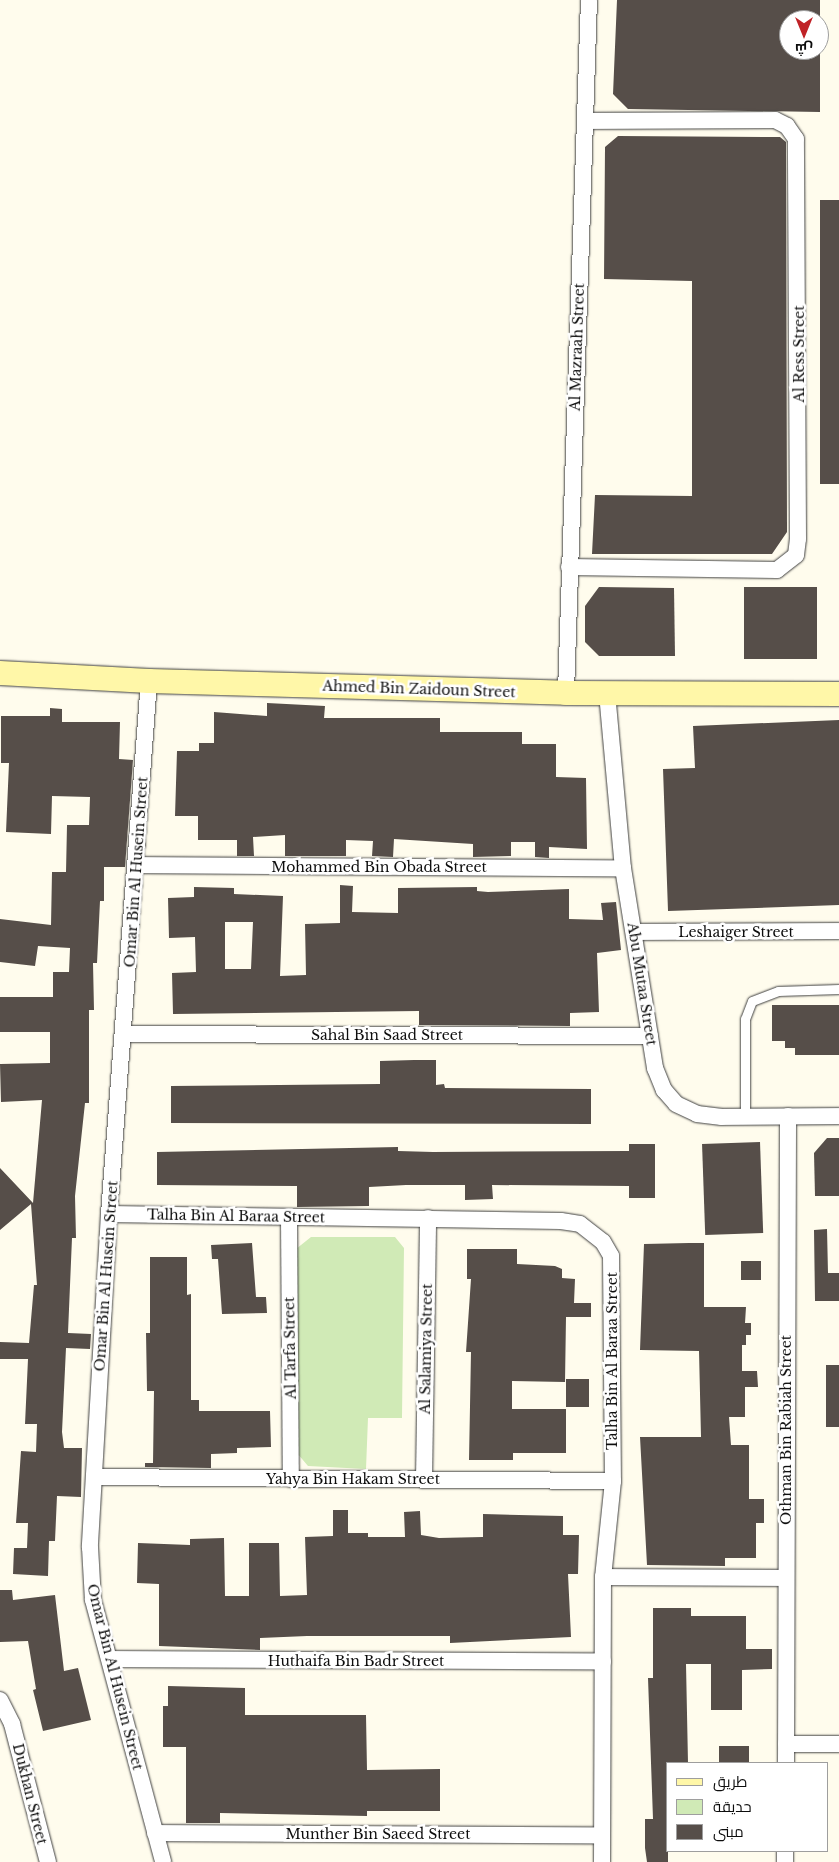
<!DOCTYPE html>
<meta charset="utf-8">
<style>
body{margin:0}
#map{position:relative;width:839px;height:1862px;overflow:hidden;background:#fffced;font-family:"Libre Baskerville",Cairo,serif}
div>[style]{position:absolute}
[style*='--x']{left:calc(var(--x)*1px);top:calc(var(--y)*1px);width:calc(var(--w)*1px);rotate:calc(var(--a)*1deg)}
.green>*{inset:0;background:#d0eab6}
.building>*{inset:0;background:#564e49;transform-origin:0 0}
.roads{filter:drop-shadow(0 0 1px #404040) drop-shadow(0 0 1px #404040)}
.lane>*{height:9px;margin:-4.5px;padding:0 4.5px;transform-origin:4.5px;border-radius:4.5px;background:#fff}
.street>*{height:16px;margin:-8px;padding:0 8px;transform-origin:8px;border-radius:8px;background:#fff}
.secondary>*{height:24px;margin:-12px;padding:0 12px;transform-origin:12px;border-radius:12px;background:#fff7a8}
span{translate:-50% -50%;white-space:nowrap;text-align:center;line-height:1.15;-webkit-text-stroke:5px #fff;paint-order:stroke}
.street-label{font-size:14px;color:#0d0d0d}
.legend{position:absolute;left:666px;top:1762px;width:162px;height:90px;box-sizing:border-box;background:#fff;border:1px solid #9e9e9e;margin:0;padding:6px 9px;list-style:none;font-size:15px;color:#0d0d0d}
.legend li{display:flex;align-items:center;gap:10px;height:25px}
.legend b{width:25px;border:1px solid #9e9e9e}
.north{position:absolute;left:779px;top:10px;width:50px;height:50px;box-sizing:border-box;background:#fff;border:1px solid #9e9e9e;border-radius:50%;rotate:180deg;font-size:14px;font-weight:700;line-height:20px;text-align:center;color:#0d0d0d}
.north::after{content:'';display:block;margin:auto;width:18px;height:22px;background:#c02227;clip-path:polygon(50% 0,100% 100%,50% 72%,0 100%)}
</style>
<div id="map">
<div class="green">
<div style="clip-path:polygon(311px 1237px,395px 1237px,404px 1248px,402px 1418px,368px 1418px,366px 1469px,308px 1466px,297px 1453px,296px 1249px)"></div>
</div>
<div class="building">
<div style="clip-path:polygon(617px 0,820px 0,820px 20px,789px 20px,789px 50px,820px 50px,820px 112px,628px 109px,613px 94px)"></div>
<div style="clip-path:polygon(618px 136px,780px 137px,786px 142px,787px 532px,772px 554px,592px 554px,595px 495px,692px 496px,692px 281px,604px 279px,605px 147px)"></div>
<div style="left:839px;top:200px;width:284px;height:19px;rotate:90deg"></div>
<div style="clip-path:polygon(599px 587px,674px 588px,675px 656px,599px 656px,585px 642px,585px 606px)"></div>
<div style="left:817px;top:587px;width:72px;height:73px;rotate:90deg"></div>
<div style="clip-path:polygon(267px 703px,325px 706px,324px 718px,440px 718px,440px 732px,522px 732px,522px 744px,556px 744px,556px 777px,586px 778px,587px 849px,549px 847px,549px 858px,535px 857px,535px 842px,511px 842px,511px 856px,473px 857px,473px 844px,394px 839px,393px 857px,372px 856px,373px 841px,346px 840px,346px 856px,285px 856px,285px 835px,253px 837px,254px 856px,237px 856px,237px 840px,198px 840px,198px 816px,175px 816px,177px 751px,199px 751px,199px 743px,214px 743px,214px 712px,267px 716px)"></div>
<div style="clip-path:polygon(50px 708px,62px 709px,62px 722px,120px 722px,119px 759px,133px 760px,125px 867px,104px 867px,104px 901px,100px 901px,97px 963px,93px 963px,94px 1010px,89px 1010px,89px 1103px,85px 1103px,75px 1196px,76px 1238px,72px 1238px,68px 1333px,91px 1334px,90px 1349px,66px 1348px,62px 1432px,64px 1448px,82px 1448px,81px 1497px,57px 1496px,55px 1541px,49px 1541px,48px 1576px,13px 1574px,14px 1548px,27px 1548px,28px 1523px,16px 1523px,21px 1451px,36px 1452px,37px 1424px,25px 1424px,28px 1359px,0 1359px,0 1342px,29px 1343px,34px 1285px,37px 1285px,31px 1204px,0 1230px,0 1168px,33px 1203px,42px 1100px,1px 1102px,0 1064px,50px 1063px,50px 1032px,0 1032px,0 997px,53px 997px,53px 972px,69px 972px,70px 948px,38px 946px,35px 966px,0 962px,0 919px,51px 925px,52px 872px,66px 872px,67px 825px,89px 825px,90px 797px,52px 796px,51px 834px,6px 832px,9px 763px,1px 763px,1px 716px,50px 716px)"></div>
<div style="clip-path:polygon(839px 720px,839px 905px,668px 911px,663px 769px,695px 768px,693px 726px)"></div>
<div style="clip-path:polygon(evenodd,340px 885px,353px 886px,352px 912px,398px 913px,398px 888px,477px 887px,477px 891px,488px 892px,569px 889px,569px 919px,603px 920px,601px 903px,616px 902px,621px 950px,597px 953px,599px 1012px,570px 1013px,570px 1026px,419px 1025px,419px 1011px,173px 1014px,172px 973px,196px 972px,195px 937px,169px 938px,168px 898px,194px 897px,194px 887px,234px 888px,234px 894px,283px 896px,280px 976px,306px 975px,305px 924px,340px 923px,340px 885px,225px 922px,253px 922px,251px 969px,225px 969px,225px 922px)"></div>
<div style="clip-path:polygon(772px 1005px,839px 1005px,839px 1055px,795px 1055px,795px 1048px,785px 1048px,785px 1041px,772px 1041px)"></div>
<div style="clip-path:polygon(414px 1060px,436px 1060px,436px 1085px,444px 1084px,445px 1088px,591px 1089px,591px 1124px,171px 1123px,171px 1086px,380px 1084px,380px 1061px)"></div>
<div style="clip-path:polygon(827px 1138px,839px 1138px,839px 1196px,815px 1196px,814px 1153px)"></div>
<div style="left:760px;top:1142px;width:91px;height:58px;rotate:88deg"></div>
<div style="clip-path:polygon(629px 1144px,655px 1144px,655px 1198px,629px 1198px,629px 1186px,492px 1185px,493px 1199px,465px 1200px,465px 1185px,406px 1185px,369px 1187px,369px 1206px,297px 1207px,297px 1186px,157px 1185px,157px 1152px,398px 1147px,398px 1151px,433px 1152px,629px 1151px)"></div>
<div style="clip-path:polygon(827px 1229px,828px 1273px,839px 1273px,839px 1301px,815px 1301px,814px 1230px)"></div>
<div style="clip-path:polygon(252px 1243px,256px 1297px,266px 1297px,267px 1313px,222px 1314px,218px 1259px,212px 1259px,211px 1245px)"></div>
<div style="clip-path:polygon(689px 1243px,704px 1243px,704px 1307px,746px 1307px,745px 1323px,751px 1323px,751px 1335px,746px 1335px,746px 1345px,742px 1345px,742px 1371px,757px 1371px,758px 1387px,745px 1387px,745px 1417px,729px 1417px,731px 1445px,749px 1445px,749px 1499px,764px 1499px,764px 1523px,756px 1523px,756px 1558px,725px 1558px,725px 1566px,647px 1565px,640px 1437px,701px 1437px,699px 1351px,640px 1350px,644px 1244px)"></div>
<div style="clip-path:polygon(467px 1249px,517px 1249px,517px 1264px,555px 1266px,562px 1269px,562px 1278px,575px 1279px,574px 1303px,591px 1303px,591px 1317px,566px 1317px,565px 1382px,512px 1381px,512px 1409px,566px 1409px,566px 1453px,513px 1453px,513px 1460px,469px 1460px,471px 1352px,466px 1352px,471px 1279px,467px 1279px)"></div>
<div style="clip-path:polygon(150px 1257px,187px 1257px,187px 1295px,191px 1294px,191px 1400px,199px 1400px,199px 1411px,270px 1411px,271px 1447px,237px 1448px,237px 1453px,211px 1454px,211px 1468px,145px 1467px,145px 1463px,153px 1463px,154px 1391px,147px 1391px,146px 1333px,150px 1333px)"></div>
<div style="left:741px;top:1261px;width:20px;height:19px"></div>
<div style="left:826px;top:1365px;width:13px;height:62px"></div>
<div style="left:566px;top:1379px;width:23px;height:28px"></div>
<div style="clip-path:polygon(333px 1510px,348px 1510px,348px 1533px,368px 1533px,368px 1537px,405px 1537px,404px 1512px,420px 1511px,421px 1535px,439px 1538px,483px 1537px,483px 1514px,563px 1516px,563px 1535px,579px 1535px,578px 1574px,568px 1574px,571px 1637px,450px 1643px,450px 1636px,307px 1636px,260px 1638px,260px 1650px,159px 1646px,159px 1584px,137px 1583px,138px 1543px,190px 1545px,190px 1539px,224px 1538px,225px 1596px,249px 1596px,249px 1543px,279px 1543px,280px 1596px,307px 1595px,305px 1537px,333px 1536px)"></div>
<div style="clip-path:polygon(0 1590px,12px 1590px,13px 1600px,55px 1595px,64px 1671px,78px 1668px,91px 1720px,43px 1731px,33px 1690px,36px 1689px,28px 1641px,0 1642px)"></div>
<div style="clip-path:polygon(653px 1608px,691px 1608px,691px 1616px,746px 1616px,746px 1649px,772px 1649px,772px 1669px,742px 1670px,742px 1710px,711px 1710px,711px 1664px,686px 1664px,688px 1763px,668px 1763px,668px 1862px,647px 1862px,645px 1848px,645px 1819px,653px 1819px,648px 1678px,653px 1678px)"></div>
<div style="clip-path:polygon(168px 1686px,245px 1688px,245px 1715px,366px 1715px,367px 1770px,440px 1769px,440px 1811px,367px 1811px,367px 1816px,220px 1813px,220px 1823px,186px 1823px,186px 1747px,163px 1747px,163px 1706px,168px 1706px)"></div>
<div style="left:719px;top:1746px;width:30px;height:17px"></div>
</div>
<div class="roads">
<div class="lane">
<div style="--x:745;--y:1117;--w:98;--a:-90"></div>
<div style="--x:745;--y:1019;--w:19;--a:-69"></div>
<div style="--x:752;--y:1001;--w:28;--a:-21"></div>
<div style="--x:778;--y:991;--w:61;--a:-1.9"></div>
</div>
<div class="street">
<div style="--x:569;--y:567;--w:208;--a:0.8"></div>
<div style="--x:777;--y:570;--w:24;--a:-38"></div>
<div style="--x:796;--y:555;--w:16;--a:-83"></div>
<div style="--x:798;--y:539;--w:400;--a:-90.3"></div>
<div style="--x:796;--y:139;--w:16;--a:-125"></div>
<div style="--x:787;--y:126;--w:13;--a:-153"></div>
<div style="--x:775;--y:120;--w:190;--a:179.7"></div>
<div style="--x:149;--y:681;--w:534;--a:94.29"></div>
<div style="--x:109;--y:1214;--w:334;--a:93.3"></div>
<div style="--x:90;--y:1547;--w:53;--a:86.8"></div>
<div style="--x:93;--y:1600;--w:271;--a:75"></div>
<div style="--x:566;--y:693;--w:693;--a:-88.1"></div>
<div style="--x:607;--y:693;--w:176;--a:84.8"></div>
<div style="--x:623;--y:868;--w:203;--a:80.9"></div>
<div style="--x:655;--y:1068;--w:24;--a:68"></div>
<div style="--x:664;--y:1090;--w:18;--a:49"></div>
<div style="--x:676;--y:1104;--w:23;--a:25"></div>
<div style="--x:697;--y:1114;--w:25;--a:7"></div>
<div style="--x:722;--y:1117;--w:117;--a:-0.5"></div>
<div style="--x:136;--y:865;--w:487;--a:0.4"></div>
<div style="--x:634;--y:932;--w:205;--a:-0.3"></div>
<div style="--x:125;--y:1034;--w:525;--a:0.22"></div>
<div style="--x:109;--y:1214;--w:452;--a:0.9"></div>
<div style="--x:561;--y:1221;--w:19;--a:9"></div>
<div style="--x:580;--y:1224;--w:29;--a:38"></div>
<div style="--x:603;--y:1242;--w:16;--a:60"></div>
<div style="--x:611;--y:1256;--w:225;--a:89.5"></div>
<div style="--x:613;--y:1481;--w:97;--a:95.9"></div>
<div style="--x:603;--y:1577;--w:285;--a:90.2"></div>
<div style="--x:289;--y:1217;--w:262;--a:89.6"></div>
<div style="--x:94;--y:1477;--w:519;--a:0.44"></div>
<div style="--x:424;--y:1480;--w:262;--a:-89.1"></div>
<div style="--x:603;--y:1577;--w:183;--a:0.3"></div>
<div style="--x:110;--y:1659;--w:493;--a:0.3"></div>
<div style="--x:0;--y:1700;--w:27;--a:63"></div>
<div style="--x:12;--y:1724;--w:143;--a:75.4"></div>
<div style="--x:786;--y:1744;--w:53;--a:0"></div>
<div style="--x:786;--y:1763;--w:647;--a:-89.82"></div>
<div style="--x:155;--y:1833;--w:447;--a:0.3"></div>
<div style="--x:785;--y:1862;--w:11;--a:-90"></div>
</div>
<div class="secondary">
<div style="--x:0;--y:673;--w:149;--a:3.1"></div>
<div style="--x:149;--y:681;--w:417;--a:1.6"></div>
<div style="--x:566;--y:693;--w:273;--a:0.2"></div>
</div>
</div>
<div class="street-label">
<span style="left:577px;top:347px;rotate:-88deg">Al Mazraah Street</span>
<span style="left:799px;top:354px;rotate:-90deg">Al Ress Street</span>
<span style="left:419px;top:689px;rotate:2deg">Ahmed Bin Zaidoun Street</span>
<span style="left:379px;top:867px">Mohammed Bin Obada Street</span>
<span style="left:136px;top:872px;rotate:-86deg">Omar Bin Al Husein Street</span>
<span style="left:736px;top:932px">Leshaiger Street</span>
<span style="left:642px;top:984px;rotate:81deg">Abu Mutaa Street</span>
<span style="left:387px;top:1035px">Sahal Bin Saad Street</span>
<span style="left:236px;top:1216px;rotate:1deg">Talha Bin Al Baraa Street</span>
<span style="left:106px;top:1276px;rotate:-86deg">Omar Bin Al Husein Street</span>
<span style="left:290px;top:1348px;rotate:-91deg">Al Tarfa Street</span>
<span style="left:426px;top:1349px;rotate:-89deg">Al Salamiya Street</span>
<span style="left:612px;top:1361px;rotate:-90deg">Talha Bin Al Baraa Street</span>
<span style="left:786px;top:1430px;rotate:-90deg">Othman Bin Rabiah Street</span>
<span style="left:353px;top:1479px">Yahya Bin Hakam Street</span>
<span style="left:356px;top:1661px">Huthaifa Bin Badr Street</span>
<span style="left:115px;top:1677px;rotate:76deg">Omar Bin Al Husein Street</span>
<span style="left:30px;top:1794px;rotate:76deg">Dukhan Street</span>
<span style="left:378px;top:1834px">Munther Bin Saeed Street</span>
</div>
<ul class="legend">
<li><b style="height:6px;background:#fff7a8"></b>طريق</li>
<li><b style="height:14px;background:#d0eab6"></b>حديقة</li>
<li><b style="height:14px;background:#564e49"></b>مبنى</li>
</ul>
<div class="north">ش</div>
</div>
